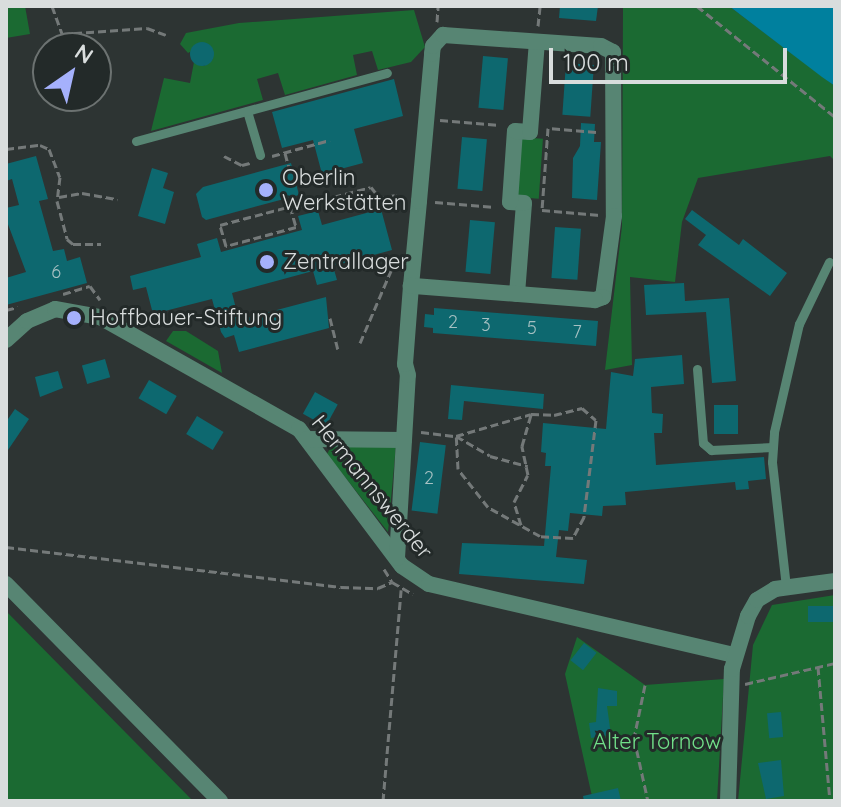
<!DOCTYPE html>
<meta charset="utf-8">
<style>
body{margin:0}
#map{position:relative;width:841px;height:807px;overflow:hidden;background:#2d3433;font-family:Quicksand,sans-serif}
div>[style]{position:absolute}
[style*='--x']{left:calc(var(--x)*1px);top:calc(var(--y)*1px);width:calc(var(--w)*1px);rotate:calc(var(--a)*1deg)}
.green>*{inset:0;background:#1b6a32;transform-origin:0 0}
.water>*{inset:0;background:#00809e}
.building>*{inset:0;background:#0d686f;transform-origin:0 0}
.round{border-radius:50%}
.path>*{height:3px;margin-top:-1.5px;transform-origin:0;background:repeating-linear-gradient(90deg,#747979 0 8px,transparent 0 12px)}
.lane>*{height:9px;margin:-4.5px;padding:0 4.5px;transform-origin:4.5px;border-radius:4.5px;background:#578573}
.street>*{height:16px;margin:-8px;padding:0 8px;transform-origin:8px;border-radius:8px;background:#578573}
.dots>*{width:22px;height:22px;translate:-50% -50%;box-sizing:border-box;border:4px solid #232a29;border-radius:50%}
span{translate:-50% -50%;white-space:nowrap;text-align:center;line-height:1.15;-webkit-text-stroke:6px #232a29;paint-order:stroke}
.number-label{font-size:18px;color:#a6c0c2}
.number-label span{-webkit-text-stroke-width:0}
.poi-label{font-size:22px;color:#d9dddd}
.left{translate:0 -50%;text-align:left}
.street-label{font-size:22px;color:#d9dddd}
.park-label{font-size:22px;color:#71e089}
.frame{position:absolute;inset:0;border:8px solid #d9dddd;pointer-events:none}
.north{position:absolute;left:32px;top:32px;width:80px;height:80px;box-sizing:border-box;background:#232a29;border:2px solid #6c7271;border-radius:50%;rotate:34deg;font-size:22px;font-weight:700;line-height:32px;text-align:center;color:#d9dddd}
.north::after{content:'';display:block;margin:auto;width:28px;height:36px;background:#a5b1fc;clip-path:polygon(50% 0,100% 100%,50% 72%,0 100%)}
.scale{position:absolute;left:549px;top:48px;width:238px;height:36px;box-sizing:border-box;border:4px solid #d9dddd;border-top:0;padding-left:10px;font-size:24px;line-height:28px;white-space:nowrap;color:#d9dddd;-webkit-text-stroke:6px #232a29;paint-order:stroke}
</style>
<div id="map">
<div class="green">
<div style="clip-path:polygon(6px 6px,25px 6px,30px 34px,6px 38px)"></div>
<div style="clip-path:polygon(623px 6px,729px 6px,835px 86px,835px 161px,830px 156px,698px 178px,682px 222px,675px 282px,630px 277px,632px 365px,605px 370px,622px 226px)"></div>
<div style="clip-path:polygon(414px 10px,425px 47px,411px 62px,378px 70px,372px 51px,353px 55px,357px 75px,285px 95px,278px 73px,257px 79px,263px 100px,151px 131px,164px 78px,190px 83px,194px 62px,204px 66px,213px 59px,206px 43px,188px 53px,180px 44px,186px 33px,239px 23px)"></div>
<div style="left:517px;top:137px;width:26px;height:60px;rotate:4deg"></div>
<div style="clip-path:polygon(173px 331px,186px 331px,218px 351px,222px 373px,166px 341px)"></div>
<div style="clip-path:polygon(332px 445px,396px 445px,388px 532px,327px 454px)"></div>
<div style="clip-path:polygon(835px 595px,835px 801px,738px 801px,753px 645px,772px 605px)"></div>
<div style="clip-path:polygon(6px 611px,193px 801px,6px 801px)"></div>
<div style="clip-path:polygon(577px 637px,645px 685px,724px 679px,717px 801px,593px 801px,565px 674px)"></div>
</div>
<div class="water">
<div style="clip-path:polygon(729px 6px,835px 6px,835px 86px,822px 77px)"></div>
</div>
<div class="building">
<div style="clip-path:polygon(560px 6px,598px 6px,596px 21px,559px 18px)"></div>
<div class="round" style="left:190px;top:42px;width:24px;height:24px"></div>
<div style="left:483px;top:56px;width:25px;height:52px;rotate:5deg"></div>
<div style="left:566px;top:63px;width:28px;height:52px;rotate:4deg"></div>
<div style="clip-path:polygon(394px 79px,403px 116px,354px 129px,363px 163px,322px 174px,313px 140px,282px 148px,272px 112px)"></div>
<div style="clip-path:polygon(581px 123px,595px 124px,594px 142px,601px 142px,597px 200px,572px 198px,573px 158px,580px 146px)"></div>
<div style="left:462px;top:137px;width:25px;height:52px;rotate:5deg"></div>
<div style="clip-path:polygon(36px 156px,48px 199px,39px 201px,53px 251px,64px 249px,67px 261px,80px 257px,87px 283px,6px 305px,6px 278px,26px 272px,6px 219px,6px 208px,19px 205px,12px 179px,6px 181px,6px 164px)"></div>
<div style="clip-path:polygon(291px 163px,299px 195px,206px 220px,202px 217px,196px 194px,203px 187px)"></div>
<div style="clip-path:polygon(152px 168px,168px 173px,163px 188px,174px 192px,165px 224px,138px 216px)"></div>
<div style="clip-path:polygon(381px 209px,392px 250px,333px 266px,337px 280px,317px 285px,313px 271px,232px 293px,239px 320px,326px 297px,329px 328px,239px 352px,234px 335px,225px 338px,221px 332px,212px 299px,153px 314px,146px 287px,133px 290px,130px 276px,201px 257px,197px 244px,217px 238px,221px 252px,302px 230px,298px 216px,318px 211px,322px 225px)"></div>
<div style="clip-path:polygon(692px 210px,739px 245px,743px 239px,787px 273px,770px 296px,698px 245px,706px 235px,685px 219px)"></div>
<div style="left:470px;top:220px;width:25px;height:52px;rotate:5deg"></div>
<div style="left:555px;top:227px;width:26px;height:51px;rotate:4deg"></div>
<div style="clip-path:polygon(684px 283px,685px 301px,729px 298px,736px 381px,712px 383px,706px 312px,646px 315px,644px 285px)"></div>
<div style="clip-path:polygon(434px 308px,598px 321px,596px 346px,433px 333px,433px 328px,424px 327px,425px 314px,434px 315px)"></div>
<div style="clip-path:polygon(682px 355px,684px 384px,651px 387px,652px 413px,663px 414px,662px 433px,654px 433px,656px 465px,764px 457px,766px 479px,748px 481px,749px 489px,736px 490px,735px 482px,625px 492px,626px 505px,603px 506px,602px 516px,570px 513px,568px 531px,559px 530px,556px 557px,587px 560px,584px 584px,459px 574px,462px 543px,544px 546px,551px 466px,545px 466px,546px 453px,541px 452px,543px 423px,606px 429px,611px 372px,633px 376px,635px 359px)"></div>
<div style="left:105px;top:359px;width:19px;height:24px;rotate:74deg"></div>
<div style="clip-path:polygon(58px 371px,63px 388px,40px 397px,35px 377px)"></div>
<div style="left:149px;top:380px;width:32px;height:21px;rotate:30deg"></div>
<div style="clip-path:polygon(451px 385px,544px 394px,543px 409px,464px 401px,462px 420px,448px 419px)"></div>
<div style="left:315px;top:392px;width:26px;height:25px;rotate:29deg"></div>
<div style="left:714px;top:405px;width:24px;height:29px"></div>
<div style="clip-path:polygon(15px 409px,29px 419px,6px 453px,6px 422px)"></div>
<div style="left:197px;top:416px;width:31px;height:21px;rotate:31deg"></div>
<div style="left:420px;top:442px;width:26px;height:69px;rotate:7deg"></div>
<div style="left:835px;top:606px;width:16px;height:27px;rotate:90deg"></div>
<div style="left:584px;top:643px;width:16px;height:22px;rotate:38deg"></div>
<div style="clip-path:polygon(598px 688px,617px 691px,617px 706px,607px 706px,611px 735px,591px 738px,589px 723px,596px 722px)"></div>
<div style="left:781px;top:712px;width:25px;height:14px;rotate:85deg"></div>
<div style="clip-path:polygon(781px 760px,784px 796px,766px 799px,758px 763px)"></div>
<div style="clip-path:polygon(618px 788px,621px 801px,584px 801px,583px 796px)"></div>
</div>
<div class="path">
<div style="--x:52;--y:6;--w:30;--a:70"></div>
<div style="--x:62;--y:34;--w:85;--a:-4"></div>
<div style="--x:147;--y:28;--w:20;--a:20"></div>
<div style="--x:697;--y:6;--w:177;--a:38.8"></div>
<div style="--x:437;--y:22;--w:16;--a:-86"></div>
<div style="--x:538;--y:26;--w:20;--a:-84"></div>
<div style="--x:440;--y:120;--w:60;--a:4.8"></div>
<div style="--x:596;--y:132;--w:48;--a:-175.2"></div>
<div style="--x:548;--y:128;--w:82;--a:94.2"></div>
<div style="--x:542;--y:210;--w:58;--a:4.9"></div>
<div style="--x:6;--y:149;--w:34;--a:-7"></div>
<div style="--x:40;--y:145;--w:10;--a:24"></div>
<div style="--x:49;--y:149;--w:30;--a:69"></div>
<div style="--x:60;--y:177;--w:24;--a:97"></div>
<div style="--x:57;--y:201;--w:39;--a:75"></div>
<div style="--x:67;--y:239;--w:8;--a:40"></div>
<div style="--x:73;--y:244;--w:28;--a:0"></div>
<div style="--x:285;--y:153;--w:16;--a:75"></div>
<div style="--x:224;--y:156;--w:20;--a:27"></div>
<div style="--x:242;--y:165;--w:8;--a:-14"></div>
<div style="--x:272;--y:156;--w:60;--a:-15.4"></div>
<div style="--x:59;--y:197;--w:23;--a:-10"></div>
<div style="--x:82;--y:193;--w:36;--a:10"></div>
<div style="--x:435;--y:202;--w:60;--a:4.8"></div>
<div style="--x:290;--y:206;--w:22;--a:74"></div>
<div style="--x:296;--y:227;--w:73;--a:164.8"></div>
<div style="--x:226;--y:246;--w:22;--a:-106"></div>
<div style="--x:220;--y:225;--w:82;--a:-14.9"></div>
<div style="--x:299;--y:206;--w:74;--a:-14.8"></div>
<div style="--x:371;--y:187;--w:14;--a:51"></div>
<div style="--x:380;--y:198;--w:15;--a:-11"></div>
<div style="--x:395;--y:195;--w:11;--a:52"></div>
<div style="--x:63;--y:294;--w:28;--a:-17"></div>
<div style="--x:90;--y:286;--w:17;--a:54"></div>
<div style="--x:6;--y:310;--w:12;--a:-14"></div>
<div style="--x:330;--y:318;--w:32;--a:76"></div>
<div style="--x:360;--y:343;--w:91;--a:-66.8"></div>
<div style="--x:421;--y:432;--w:35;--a:7"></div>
<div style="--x:456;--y:436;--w:78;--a:-16.3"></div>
<div style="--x:531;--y:414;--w:23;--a:2"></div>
<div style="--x:554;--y:415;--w:29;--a:-14"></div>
<div style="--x:582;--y:408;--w:18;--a:41"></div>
<div style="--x:596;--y:420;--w:98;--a:97.1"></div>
<div style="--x:584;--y:517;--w:24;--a:118"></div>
<div style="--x:573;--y:538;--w:33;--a:-177"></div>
<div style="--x:540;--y:536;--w:60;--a:-150.9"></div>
<div style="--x:488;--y:507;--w:48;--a:-128.3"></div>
<div style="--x:458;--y:469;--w:33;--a:-93"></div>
<div style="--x:456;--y:436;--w:39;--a:30"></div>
<div style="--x:490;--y:456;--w:39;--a:15"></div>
<div style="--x:521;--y:525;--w:24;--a:-107"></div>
<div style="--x:514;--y:502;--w:30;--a:-63"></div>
<div style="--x:528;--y:475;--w:30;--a:-102"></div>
<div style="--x:522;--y:446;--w:33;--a:-74"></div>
<div style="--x:6;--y:547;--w:337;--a:6.8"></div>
<div style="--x:341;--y:587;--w:37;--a:2"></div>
<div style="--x:378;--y:588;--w:15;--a:-23"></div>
<div style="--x:384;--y:569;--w:15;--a:58"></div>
<div style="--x:392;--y:582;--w:24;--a:30"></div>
<div style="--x:818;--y:667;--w:135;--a:84.9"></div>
<div style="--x:745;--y:684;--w:92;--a:-13.1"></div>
<div style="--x:645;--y:685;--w:54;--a:101.7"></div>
<div style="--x:634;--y:738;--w:65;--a:77.5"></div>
<div style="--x:383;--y:801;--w:212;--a:-85.1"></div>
</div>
<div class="lane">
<div style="--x:247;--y:111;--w:46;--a:73.5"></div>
<div style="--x:136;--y:141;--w:260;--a:-15.2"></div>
<div style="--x:697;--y:369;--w:74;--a:85.4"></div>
<div style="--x:703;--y:443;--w:11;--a:41"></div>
<div style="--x:711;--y:450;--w:62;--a:-2.8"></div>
<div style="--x:786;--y:587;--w:126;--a:-96.4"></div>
<div style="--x:772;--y:462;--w:30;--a:-86"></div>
<div style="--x:774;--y:432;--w:111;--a:-77"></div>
<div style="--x:799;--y:324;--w:69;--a:-64.2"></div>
</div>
<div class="street">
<div style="--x:517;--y:294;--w:91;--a:-85.6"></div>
<div style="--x:524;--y:203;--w:14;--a:-176"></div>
<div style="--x:510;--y:202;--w:71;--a:-86"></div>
<div style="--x:515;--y:131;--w:15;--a:4"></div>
<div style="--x:530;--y:132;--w:90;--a:-85.6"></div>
<div style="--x:6;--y:340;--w:28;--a:-42"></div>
<div style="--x:27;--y:321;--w:30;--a:-23"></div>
<div style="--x:55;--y:309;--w:46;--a:10.1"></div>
<div style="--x:100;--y:317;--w:228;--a:29.4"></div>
<div style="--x:299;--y:429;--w:171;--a:53.1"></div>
<div style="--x:402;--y:566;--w:32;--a:34"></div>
<div style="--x:429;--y:584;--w:313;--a:13.1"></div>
<div style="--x:307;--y:439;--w:97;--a:0.6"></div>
<div style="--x:397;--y:558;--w:183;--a:-86.6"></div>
<div style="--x:408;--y:375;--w:11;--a:-105"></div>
<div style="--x:405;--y:364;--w:78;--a:-85.6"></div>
<div style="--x:411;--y:286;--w:85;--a:-84.6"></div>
<div style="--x:419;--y:201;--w:148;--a:-84.9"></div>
<div style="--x:432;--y:54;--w:8;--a:-83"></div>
<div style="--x:433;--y:46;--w:15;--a:-48"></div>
<div style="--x:443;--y:35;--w:158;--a:4"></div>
<div style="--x:601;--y:46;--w:13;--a:27"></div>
<div style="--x:613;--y:52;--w:164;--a:89.7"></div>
<div style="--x:614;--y:216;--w:82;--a:97.7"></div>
<div style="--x:603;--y:297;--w:9;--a:159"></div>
<div style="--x:595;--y:300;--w:185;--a:-175.6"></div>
<div style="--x:6;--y:584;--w:305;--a:45.4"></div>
<div style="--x:728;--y:801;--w:132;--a:-88.3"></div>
<div style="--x:732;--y:669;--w:55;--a:-73.2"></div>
<div style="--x:748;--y:616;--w:18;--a:-61"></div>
<div style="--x:757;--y:600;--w:21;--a:-31"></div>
<div style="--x:775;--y:589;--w:61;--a:-7.6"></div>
</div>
<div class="dots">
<div style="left:266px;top:190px;background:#a5b1fc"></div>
<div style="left:267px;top:262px;background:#a5b1fc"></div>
<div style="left:74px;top:318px;background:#a5b1fc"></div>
</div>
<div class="number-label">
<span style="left:56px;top:272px">6</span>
<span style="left:453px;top:322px">2</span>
<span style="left:486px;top:325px">3</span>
<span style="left:532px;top:328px">5</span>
<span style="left:577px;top:332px">7</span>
<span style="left:429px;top:478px">2</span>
</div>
<div class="poi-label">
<span class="left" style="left:282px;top:190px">Oberlin<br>Werkstätten</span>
<span class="left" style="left:283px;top:262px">Zentrallager</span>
<span class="left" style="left:90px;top:318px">Hoffbauer-Stiftung</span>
</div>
<div class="street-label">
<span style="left:372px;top:487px;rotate:51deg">Hermannswerder</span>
</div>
<div class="park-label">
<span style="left:657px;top:742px">Alter Tornow</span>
</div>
<div class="frame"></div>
<div class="north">N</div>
<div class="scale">100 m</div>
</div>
